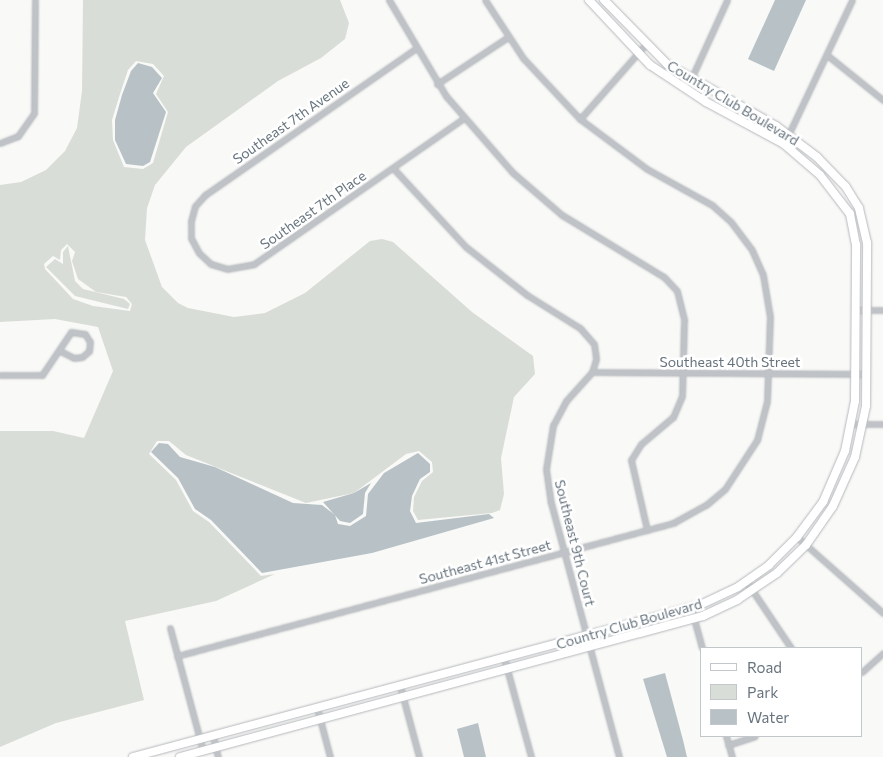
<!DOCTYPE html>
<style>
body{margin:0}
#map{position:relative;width:883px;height:757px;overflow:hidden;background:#f9f9f7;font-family:Commissioner,sans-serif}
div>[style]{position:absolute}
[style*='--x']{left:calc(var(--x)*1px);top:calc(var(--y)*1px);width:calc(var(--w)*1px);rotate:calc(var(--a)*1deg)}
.green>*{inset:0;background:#d9ddd7}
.water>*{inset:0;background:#b8c2c6}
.roads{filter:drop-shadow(0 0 1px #b4b8bc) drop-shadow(0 0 1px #b4b8bc)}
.minor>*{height:5px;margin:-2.5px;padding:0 2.5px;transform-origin:2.5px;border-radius:2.5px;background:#bfc2c6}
.secondary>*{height:8px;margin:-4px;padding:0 4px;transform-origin:4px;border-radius:4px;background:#fff}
span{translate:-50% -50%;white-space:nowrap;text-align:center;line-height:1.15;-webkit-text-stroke:5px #fff;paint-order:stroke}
.street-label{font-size:14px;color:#67747e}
.legend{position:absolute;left:700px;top:647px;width:162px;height:90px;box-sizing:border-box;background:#fff;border:1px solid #c2c7cb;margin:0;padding:6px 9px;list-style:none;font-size:15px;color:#67747e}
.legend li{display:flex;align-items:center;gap:10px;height:25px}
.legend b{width:25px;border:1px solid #c2c7cb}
</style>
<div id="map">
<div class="green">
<div style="clip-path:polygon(evenodd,83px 0,340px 0,349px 23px,345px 39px,321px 58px,278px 81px,186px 147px,155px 185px,147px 208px,145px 240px,162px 287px,178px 303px,188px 308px,234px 317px,265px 313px,305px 293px,370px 241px,382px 239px,393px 242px,472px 312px,533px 356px,535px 374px,514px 397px,501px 458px,504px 494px,500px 510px,492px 513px,418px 520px,413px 511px,414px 497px,422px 481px,433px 472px,432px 462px,419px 451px,406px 454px,354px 493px,306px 503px,186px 455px,169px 441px,157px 441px,149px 454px,176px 480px,193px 511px,209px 522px,261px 576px,275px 574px,216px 601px,125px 621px,144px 700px,56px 723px,0 747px,0 431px,53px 431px,84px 438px,113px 371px,98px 327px,55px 319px,0 322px,0 185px,21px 182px,46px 170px,65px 151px,77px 128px,82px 91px,83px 0,136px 61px,153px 64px,164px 76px,156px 94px,168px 112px,153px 163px,143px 169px,124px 167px,113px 140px,112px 120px,120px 94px,128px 70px,136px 61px,83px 0,67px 244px,75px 252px,72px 261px,78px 279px,96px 292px,126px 297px,132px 304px,130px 311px,93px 306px,73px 299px,45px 269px,44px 264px,53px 256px,60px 260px,61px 250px,67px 244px)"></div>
<div style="clip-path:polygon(68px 246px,75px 281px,83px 289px,124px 299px,130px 304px,128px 309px,75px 296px,46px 267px,55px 259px,63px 264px,63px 252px)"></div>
</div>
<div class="water">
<div style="clip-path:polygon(775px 0,806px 0,774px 71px,748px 59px)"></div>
<div style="clip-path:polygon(138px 63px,152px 67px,162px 78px,153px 93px,166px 112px,150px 162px,143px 166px,126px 164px,115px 140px,115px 120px,122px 95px,131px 71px)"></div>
<div style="clip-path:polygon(159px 443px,168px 444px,180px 457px,215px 467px,293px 503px,322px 505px,335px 515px,338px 524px,350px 526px,366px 516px,368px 494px,384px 473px,418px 453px,430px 464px,430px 472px,420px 479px,412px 496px,410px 511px,416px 523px,489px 514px,494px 518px,372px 553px,262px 573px,211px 520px,195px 509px,178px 478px,151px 452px)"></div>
<div style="clip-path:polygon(371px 483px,365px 493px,363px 514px,350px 523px,340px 521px,323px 502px,354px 493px)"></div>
<div style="clip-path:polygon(665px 673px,683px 740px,687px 757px,667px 757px,643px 679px)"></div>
<div style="clip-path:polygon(478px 723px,486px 757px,464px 757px,457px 729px)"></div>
</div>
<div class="roads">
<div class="minor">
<div style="--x:389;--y:0;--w:112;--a:59.3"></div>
<div style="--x:446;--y:96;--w:101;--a:49"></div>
<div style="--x:512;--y:172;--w:66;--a:40.7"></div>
<div style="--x:562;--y:215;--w:119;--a:31.3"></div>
<div style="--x:664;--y:277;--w:19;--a:47"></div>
<div style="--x:677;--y:291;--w:30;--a:76"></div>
<div style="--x:684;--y:320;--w:76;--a:91.5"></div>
<div style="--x:682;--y:396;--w:23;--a:113"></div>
<div style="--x:673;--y:417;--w:42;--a:139.8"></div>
<div style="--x:641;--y:444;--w:19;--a:122"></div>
<div style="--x:631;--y:460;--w:72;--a:77.1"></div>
<div style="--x:415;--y:49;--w:256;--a:145.2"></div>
<div style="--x:205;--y:195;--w:15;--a:132"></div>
<div style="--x:195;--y:206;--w:16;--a:105"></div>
<div style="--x:191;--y:221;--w:17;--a:90"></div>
<div style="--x:191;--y:238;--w:17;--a:62"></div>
<div style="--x:199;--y:253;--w:16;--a:43"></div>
<div style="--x:211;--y:264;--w:17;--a:17"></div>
<div style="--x:227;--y:269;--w:27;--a:-10"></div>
<div style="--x:254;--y:264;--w:254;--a:-34.8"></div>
<div style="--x:827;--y:55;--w:72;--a:38.8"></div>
<div style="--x:437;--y:84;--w:85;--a:-33.5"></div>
<div style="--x:686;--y:90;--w:99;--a:-65.5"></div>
<div style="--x:580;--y:119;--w:98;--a:-48.7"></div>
<div style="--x:0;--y:143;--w:19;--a:-21"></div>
<div style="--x:18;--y:136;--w:28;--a:-55"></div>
<div style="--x:34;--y:113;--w:113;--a:-89.5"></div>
<div style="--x:784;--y:144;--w:159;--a:-64.7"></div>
<div style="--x:393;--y:168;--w:108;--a:47.3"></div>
<div style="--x:466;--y:247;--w:78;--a:38.2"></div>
<div style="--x:527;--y:295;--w:62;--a:31.9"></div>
<div style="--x:580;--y:328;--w:21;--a:49"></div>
<div style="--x:594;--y:344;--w:15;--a:82"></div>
<div style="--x:596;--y:359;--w:14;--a:107"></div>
<div style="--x:592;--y:372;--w:39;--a:132"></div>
<div style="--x:566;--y:401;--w:27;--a:118"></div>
<div style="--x:553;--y:425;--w:45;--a:99"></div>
<div style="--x:546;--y:469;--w:34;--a:82"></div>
<div style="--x:551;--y:503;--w:263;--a:75"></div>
<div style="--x:856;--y:310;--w:27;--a:0"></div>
<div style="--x:592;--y:372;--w:275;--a:0.4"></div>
<div style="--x:0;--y:375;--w:42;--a:0"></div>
<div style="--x:42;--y:375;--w:52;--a:-56"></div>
<div style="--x:71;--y:332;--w:14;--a:8"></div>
<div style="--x:85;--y:334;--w:9;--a:58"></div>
<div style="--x:90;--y:342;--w:9;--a:96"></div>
<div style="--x:89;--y:351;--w:9;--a:139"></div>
<div style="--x:82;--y:357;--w:8;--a:173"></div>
<div style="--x:74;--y:358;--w:16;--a:-153"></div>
<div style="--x:852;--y:424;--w:31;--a:0"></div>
<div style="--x:797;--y:537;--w:115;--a:41.5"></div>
<div style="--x:746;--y:581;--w:81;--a:56.1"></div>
<div style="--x:691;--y:608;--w:41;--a:74.6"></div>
<div style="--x:170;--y:628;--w:127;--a:75"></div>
<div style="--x:177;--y:656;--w:514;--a:-15.01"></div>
<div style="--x:673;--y:523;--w:38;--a:-29"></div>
<div style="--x:706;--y:505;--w:25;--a:-40"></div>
<div style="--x:725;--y:489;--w:59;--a:-56.9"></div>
<div style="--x:757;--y:440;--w:40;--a:-75.6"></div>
<div style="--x:767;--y:401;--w:84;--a:-88"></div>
<div style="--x:770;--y:317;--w:43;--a:-99.5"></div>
<div style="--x:763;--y:275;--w:27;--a:-114"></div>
<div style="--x:752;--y:250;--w:35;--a:-127"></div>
<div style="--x:731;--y:222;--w:25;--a:-138"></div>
<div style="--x:712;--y:205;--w:74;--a:-151"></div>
<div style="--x:647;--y:169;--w:84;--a:-143.3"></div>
<div style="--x:580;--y:119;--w:83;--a:-133.1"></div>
<div style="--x:523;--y:58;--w:69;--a:-123.2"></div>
<div style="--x:504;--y:658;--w:103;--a:74.7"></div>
<div style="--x:862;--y:672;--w:28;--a:-42"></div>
<div style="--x:400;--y:686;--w:73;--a:75"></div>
<div style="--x:317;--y:708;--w:51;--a:75.1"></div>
<div style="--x:213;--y:736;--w:22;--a:77"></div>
<div style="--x:726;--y:736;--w:22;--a:74"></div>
<div style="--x:728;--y:745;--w:28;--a:-18"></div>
</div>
<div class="secondary">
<div style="--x:133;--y:757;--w:587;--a:-15.01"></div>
<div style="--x:700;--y:605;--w:42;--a:-25.3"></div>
<div style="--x:738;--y:587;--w:38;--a:-35"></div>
<div style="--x:769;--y:565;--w:40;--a:-45"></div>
<div style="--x:797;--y:537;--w:44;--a:-53.4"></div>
<div style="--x:823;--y:502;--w:56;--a:-66.7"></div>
<div style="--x:845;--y:451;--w:51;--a:-78.7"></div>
<div style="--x:855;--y:401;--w:156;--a:-89.6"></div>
<div style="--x:856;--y:245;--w:32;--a:-101"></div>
<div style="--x:850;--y:214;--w:49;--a:-127.6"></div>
<div style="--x:820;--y:175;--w:48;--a:-139.3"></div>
<div style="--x:784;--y:144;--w:89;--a:-151.7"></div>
<div style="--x:706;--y:102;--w:67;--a:-146.5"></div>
<div style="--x:650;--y:65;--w:89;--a:-133.2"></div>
<div style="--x:180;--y:757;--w:542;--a:-15.09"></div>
<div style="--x:703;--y:616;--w:38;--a:-25"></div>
<div style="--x:737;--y:600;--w:48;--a:-34"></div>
<div style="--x:777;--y:573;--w:40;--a:-44"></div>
<div style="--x:806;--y:545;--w:47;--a:-55.3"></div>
<div style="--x:833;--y:506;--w:54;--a:-65.8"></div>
<div style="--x:855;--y:457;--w:52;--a:-77.8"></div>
<div style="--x:866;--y:406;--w:163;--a:-89.6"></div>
<div style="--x:867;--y:243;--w:36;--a:-103"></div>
<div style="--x:859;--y:208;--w:26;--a:-122"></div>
<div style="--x:845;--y:186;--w:40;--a:-134"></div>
<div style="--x:817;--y:157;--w:51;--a:-142.9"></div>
<div style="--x:776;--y:126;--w:125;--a:-150.4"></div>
<div style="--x:667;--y:64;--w:90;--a:-134.5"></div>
</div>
</div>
<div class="street-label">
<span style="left:733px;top:103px;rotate:31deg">Country Club Boulevard</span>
<span style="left:291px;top:121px;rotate:-35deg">Southeast 7th Avenue</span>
<span style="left:313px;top:210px;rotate:-35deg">Southeast 7th Place</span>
<span style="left:730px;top:362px">Southeast 40th Street</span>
<span style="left:575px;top:543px;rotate:76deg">Southeast 9th Court</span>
<span style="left:485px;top:562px;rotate:-15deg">Southeast 41st Street</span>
<span style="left:629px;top:624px;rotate:-16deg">Country Club Boulevard</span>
</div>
<ul class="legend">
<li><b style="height:6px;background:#fff"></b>Road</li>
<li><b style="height:14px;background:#d9ddd7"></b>Park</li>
<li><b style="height:14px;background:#b8c2c6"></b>Water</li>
</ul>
</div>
